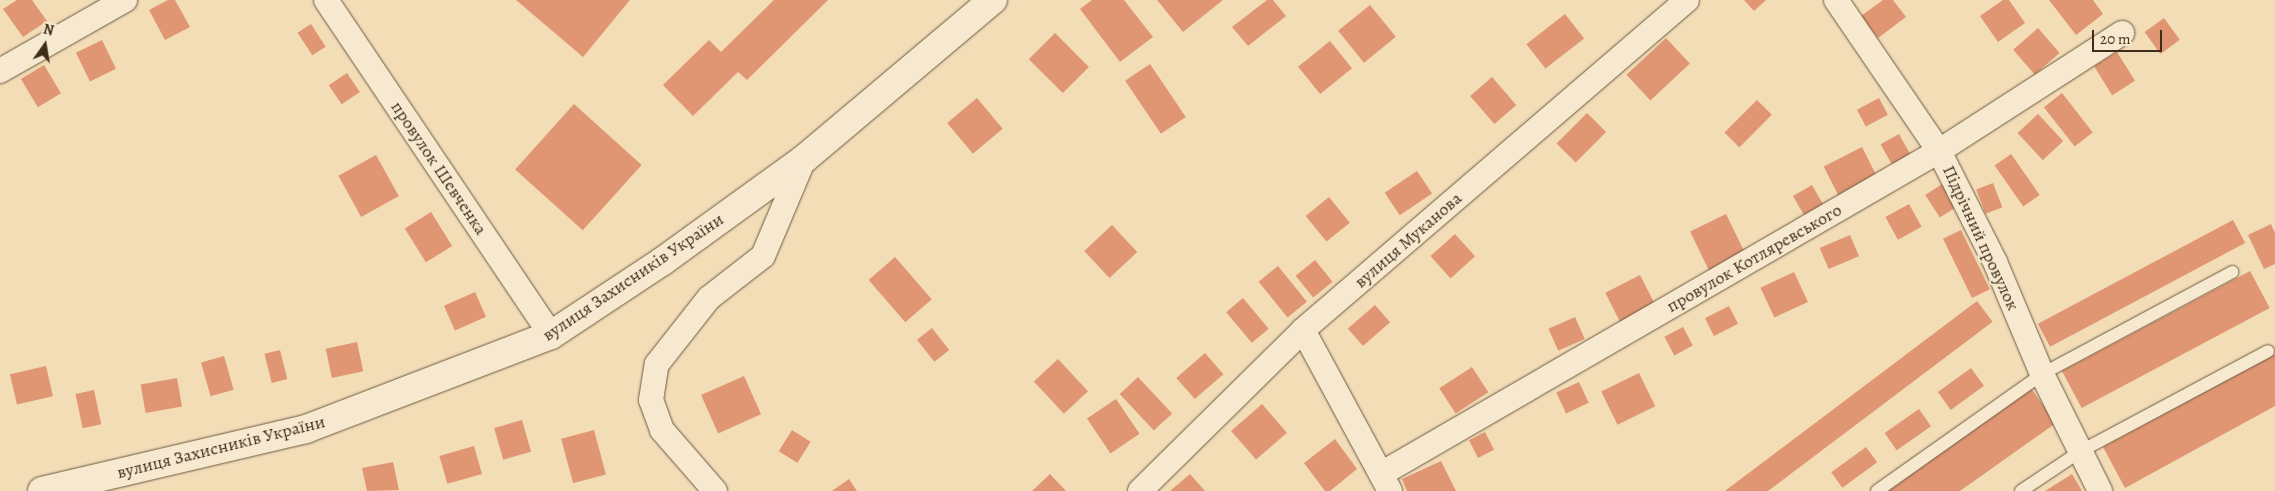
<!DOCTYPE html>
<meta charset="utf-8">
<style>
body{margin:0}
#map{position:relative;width:2275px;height:491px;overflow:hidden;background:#f2ddb7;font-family:Alegreya,serif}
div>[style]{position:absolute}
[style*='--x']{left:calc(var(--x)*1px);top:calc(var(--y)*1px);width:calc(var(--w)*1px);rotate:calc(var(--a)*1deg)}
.building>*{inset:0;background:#e09673;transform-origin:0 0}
.roads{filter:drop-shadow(0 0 1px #6c5940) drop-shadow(0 0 1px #6c5940)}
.service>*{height:12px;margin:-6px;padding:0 6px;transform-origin:6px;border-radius:6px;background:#f7e9d0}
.minor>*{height:24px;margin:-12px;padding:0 12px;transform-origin:12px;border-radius:12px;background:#f7e9d0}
.tertiary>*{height:28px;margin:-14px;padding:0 14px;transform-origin:14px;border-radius:14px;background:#f7e9d0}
span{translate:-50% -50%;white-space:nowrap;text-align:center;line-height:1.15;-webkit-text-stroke:4px #f7e9d0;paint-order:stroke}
.street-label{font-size:18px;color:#402d19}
.north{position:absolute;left:20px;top:20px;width:50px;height:50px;-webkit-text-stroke:4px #f7e9d0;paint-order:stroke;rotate:13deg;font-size:14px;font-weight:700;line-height:20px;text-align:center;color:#402d19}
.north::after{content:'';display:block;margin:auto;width:18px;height:22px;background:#402d19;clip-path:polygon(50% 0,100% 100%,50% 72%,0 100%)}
.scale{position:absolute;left:2092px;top:30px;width:70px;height:22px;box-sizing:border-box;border:2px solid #402d19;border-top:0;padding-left:6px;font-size:15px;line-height:18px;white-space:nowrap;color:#402d19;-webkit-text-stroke:4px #f7e9d0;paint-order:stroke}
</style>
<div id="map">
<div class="building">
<div style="clip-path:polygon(17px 0,32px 0,47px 21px,23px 37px,3px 9px)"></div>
<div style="clip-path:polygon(168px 0,175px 0,190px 27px,165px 40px,149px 10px)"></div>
<div style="clip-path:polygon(516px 0,630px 0,583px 57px)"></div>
<div style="clip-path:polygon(774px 0,828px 0,747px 80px,738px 72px,693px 116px,663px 85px,709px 40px,721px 52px)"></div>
<div style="clip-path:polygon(1092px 0,1124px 0,1153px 37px,1120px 62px,1080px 9px)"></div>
<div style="clip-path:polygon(1157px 0,1223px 0,1183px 32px)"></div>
<div style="clip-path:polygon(1267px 0,1273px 0,1286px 16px,1248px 46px,1232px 27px)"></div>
<div style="clip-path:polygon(1744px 0,1766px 0,1754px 11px)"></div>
<div style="clip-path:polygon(1883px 0,1893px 0,1906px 17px,1878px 38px,1861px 16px)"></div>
<div style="clip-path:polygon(2003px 0,2009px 0,2025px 23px,1998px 42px,1980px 16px)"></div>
<div style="clip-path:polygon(2049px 0,2093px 0,2103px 14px,2076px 35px)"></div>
<div style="left:1370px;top:5px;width:41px;height:41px;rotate:51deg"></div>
<div style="left:1565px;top:14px;width:31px;height:49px;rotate:52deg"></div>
<div style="left:2164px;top:18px;width:27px;height:24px;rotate:54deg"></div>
<div style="left:311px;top:24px;width:27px;height:16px;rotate:57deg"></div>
<div style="left:2038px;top:28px;width:33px;height:33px;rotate:49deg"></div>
<div style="left:1055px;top:33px;width:48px;height:37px;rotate:45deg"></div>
<div style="left:1666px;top:38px;width:35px;height:54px;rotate:47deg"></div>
<div style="left:102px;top:40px;width:32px;height:29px;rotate:64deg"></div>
<div style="left:1330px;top:41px;width:35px;height:41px;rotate:51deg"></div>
<div style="left:2117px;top:52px;width:34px;height:27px;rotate:58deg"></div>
<div style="left:1150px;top:64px;width:64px;height:30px;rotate:56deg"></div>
<div style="left:44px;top:65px;width:33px;height:27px;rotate:59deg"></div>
<div style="left:347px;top:73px;width:23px;height:22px;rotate:56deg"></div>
<div style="left:1492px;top:77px;width:37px;height:29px;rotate:49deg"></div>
<div style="left:2062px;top:93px;width:50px;height:23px;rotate:52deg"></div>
<div style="left:977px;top:98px;width:40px;height:39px;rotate:50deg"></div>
<div style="left:1879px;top:98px;width:19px;height:25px;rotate:62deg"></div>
<div style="left:1757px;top:100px;width:21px;height:46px;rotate:45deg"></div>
<div style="left:574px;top:104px;width:91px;height:88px;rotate:42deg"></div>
<div style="left:1587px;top:113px;width:27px;height:43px;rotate:45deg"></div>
<div style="left:2038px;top:114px;width:37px;height:28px;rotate:47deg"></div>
<div style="left:1899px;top:134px;width:29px;height:21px;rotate:61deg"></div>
<div style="left:1862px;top:147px;width:35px;height:43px;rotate:63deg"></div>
<div style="left:2011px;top:154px;width:50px;height:20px;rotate:55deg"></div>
<div style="left:376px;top:155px;width:47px;height:43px;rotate:61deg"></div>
<div style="left:1417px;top:171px;width:27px;height:39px;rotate:56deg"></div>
<div style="left:1993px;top:183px;width:26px;height:18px;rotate:69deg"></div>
<div style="left:1942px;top:184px;width:27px;height:20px;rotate:57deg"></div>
<div style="left:1812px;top:185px;width:24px;height:22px;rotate:60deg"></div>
<div style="left:1329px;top:197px;width:33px;height:30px;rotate:51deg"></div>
<div style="left:1909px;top:204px;width:26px;height:27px;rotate:61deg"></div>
<div style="left:431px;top:212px;width:40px;height:31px;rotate:58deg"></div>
<div style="left:1726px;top:214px;width:43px;height:40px;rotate:64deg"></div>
<div style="left:2233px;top:220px;width:26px;height:221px;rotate:62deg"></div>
<div style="clip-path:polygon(2271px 224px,2275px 233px,2275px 264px,2264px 269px,2248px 235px)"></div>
<div style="left:1112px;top:225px;width:37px;height:38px;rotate:47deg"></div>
<div style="left:1961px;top:230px;width:66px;height:20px;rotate:64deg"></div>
<div style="left:1455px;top:234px;width:30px;height:33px;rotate:48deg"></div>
<div style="left:1850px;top:235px;width:23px;height:33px;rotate:67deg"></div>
<div style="left:895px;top:257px;width:56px;height:35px;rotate:49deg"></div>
<div style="left:1315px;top:260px;width:28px;height:25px;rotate:51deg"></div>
<div style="left:1278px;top:266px;width:46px;height:25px;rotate:51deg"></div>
<div style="left:2250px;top:271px;width:42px;height:213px;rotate:62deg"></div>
<div style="left:1794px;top:272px;width:33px;height:37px;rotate:65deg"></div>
<div style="left:1640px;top:275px;width:34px;height:39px;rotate:63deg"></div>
<div style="left:475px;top:292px;width:27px;height:34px;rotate:66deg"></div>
<div style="left:1243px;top:298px;width:40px;height:22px;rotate:50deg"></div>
<div style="left:1977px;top:301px;width:26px;height:318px;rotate:53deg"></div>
<div style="left:1375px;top:305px;width:23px;height:36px;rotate:49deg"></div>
<div style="left:1729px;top:306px;width:20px;height:27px;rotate:63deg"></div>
<div style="left:1575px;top:317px;width:24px;height:29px;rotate:66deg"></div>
<div style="left:1683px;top:327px;width:21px;height:21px;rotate:62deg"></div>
<div style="left:932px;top:328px;width:28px;height:19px;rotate:52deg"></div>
<div style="left:357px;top:342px;width:30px;height:32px;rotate:78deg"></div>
<div style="left:280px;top:350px;width:30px;height:16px;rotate:76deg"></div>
<div style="left:1205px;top:353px;width:28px;height:38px;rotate:49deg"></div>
<div style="clip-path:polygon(2275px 354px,2275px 406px,2125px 488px,2103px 447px)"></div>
<div style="left:224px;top:356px;width:35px;height:24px;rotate:74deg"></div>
<div style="left:1058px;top:359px;width:44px;height:33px;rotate:47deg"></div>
<div style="left:46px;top:366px;width:31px;height:37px;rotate:77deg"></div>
<div style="left:1472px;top:367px;width:30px;height:39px;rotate:57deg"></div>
<div style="left:1971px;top:368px;width:22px;height:41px;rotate:54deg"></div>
<div style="left:1639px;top:373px;width:37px;height:42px;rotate:64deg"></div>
<div style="left:744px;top:376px;width:42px;height:47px;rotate:66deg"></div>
<div style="left:1138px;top:377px;width:50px;height:25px;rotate:47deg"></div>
<div style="left:177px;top:378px;width:29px;height:37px;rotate:80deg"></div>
<div style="left:1579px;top:382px;width:23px;height:25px;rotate:65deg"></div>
<div style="clip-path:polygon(2031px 388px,2056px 423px,1960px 491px,1886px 491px)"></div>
<div style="left:94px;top:390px;width:35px;height:19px;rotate:78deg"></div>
<div style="left:1116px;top:399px;width:42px;height:35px;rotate:56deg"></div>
<div style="left:1262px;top:404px;width:38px;height:41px;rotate:49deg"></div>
<div style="left:1919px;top:409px;width:21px;height:42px;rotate:55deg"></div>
<div style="left:522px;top:420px;width:33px;height:29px;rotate:74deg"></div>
<div style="left:594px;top:430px;width:46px;height:34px;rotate:75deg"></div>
<div style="left:792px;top:430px;width:22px;height:25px;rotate:32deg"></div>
<div style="left:1485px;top:432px;width:20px;height:18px;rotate:63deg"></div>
<div style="clip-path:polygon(1335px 439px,1357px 469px,1330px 491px,1325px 491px,1304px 463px)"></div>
<div style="left:474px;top:446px;width:29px;height:36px;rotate:74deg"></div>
<div style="left:1866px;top:447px;width:19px;height:43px;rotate:54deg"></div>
<div style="clip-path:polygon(1441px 461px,1456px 491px,1407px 491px,1402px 479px)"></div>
<div style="clip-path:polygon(393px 462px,399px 490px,367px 491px,362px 468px)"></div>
<div style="clip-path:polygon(1050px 474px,1066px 491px,1032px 491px)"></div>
<div style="clip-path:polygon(1190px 474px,1205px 491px,1170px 491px)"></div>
<div style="clip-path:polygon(2072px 474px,2082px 491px,2045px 491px)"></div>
<div style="clip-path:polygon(849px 479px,857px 491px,832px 491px)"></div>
</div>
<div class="roads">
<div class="service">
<div style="--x:1877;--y:491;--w:202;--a:-35.3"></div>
<div style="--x:2042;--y:374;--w:216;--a:-28.2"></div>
<div style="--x:2021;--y:491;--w:72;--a:-33.7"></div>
<div style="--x:2081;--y:451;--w:212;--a:-28.1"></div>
</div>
<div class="minor">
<div style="--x:326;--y:0;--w:404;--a:56.1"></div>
<div style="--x:1836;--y:0;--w:183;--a:55.7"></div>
<div style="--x:1939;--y:151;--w:124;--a:63.2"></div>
<div style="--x:1995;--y:262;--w:121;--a:67.2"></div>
<div style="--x:2042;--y:374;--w:131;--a:63.6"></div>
<div style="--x:0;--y:71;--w:144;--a:-29.6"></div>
<div style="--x:1303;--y:330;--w:183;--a:61.6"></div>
<div style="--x:1381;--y:474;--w:645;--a:-30.06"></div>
<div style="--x:1939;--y:151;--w:218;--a:-32.8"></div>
<div style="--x:715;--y:491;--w:81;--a:-131"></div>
<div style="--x:662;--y:430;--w:32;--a:-110"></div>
<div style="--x:651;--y:400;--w:36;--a:-81"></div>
<div style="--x:657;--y:364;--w:84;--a:-51.8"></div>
<div style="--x:709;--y:298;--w:68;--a:-37.9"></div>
<div style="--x:763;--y:256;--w:105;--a:-67.1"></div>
<div style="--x:1140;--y:491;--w:229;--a:-44.6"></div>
<div style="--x:1303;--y:330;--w:506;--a:-40.67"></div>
</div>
<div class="tertiary">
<div style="--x:42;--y:491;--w:271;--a:-13.2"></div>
<div style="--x:306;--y:429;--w:262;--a:-21"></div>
<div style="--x:551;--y:335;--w:134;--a:-33.5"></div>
<div style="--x:663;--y:261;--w:174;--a:-35.9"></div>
<div style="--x:804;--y:159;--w:247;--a:-40.1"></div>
</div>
</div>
<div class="street-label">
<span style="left:439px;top:168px;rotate:56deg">провулок Шевченка</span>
<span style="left:1981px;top:238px;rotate:65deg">Підрічний провулок</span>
<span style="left:1408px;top:240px;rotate:-41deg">вулиця Муканова</span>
<span style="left:1754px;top:258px;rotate:-30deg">провулок Котляревського</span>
<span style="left:633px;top:277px;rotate:-34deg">вулиця Захисників України</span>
<span style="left:221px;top:447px;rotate:-14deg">вулиця Захисників України</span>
</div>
<div class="north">N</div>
<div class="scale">20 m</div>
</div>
